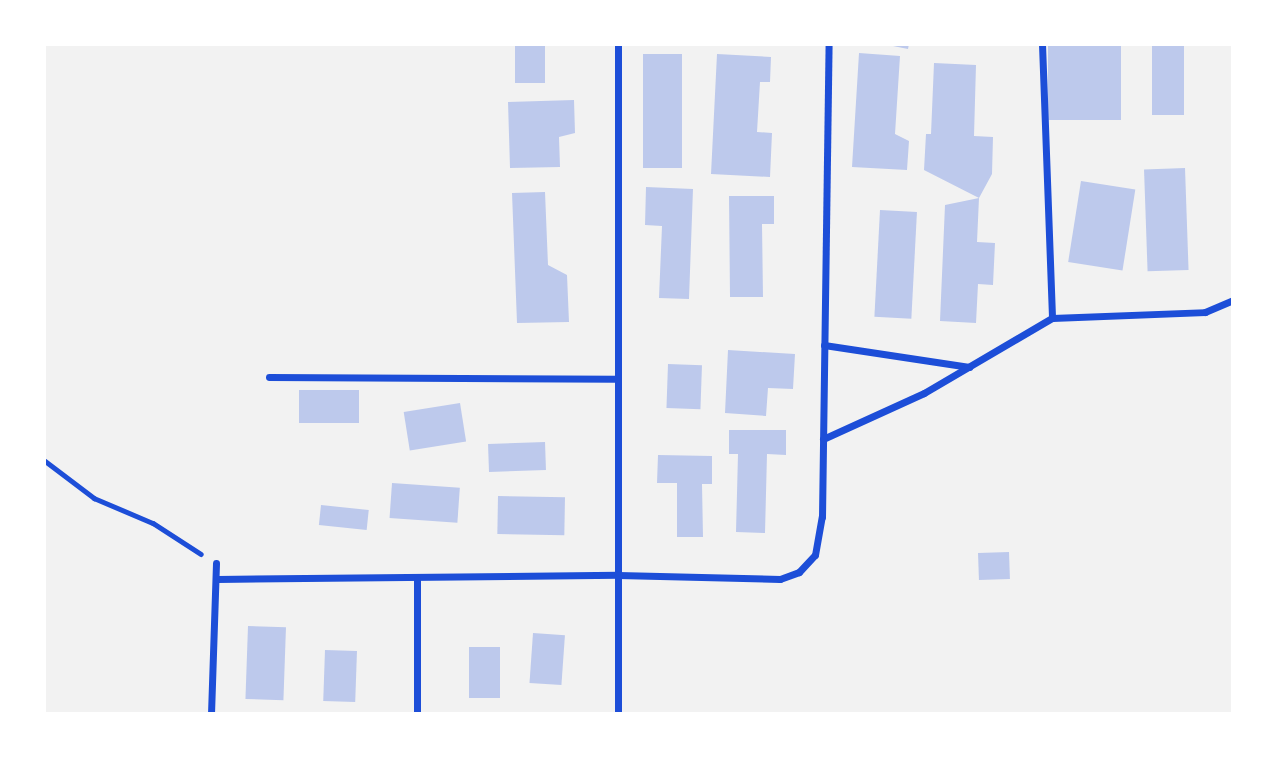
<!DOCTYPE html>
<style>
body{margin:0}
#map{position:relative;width:1277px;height:758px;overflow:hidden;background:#f2f2f2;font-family:Signika,sans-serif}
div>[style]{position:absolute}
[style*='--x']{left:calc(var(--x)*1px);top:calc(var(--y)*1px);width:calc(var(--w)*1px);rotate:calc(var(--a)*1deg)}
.building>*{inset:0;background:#bdc9ec;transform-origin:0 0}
.path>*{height:4.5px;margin:-2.25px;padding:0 2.25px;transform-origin:2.25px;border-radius:2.25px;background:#1d4ed8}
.minor>*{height:7px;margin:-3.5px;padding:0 3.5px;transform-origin:3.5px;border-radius:3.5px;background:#1d4ed8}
span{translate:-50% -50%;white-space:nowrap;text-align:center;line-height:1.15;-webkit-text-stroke:6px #fff;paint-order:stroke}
.frame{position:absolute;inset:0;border:46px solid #fff;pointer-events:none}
</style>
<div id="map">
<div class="building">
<div style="left:515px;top:44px;width:30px;height:39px"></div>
<div style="clip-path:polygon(883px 44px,909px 44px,908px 49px)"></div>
<div style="left:1048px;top:44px;width:73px;height:76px"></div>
<div style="left:1152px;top:44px;width:32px;height:71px"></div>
<div style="clip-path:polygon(859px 53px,900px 56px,895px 134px,909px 141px,907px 170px,852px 167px)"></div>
<div style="left:643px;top:54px;width:39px;height:114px"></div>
<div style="clip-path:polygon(717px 54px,771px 57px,770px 82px,760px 82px,757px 132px,772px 133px,770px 177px,711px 174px)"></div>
<div style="clip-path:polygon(934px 63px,976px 65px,974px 136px,993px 137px,992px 174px,979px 198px,924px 170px,926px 134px,931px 134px)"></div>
<div style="clip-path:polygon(574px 100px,575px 133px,559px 137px,560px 167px,510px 168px,508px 102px)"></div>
<div style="left:1185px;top:168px;width:102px;height:41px;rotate:88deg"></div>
<div style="left:1081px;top:181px;width:55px;height:82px;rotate:9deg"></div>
<div style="clip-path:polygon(646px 187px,693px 189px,689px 299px,659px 298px,662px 226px,645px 225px)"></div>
<div style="clip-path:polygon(545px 192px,548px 265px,567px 275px,569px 322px,517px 323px,512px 193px)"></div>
<div style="clip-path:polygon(729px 196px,774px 196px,774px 224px,762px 224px,763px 297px,730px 297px)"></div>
<div style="clip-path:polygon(979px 198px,977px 242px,995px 243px,993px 285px,978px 284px,976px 323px,940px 321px,945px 205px)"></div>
<div style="left:880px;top:210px;width:37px;height:107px;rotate:3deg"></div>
<div style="clip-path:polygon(728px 350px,795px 354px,793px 389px,768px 388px,766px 416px,725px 413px)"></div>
<div style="left:668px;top:364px;width:34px;height:44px;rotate:2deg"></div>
<div style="left:299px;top:390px;width:60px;height:33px"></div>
<div style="left:460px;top:403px;width:39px;height:57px;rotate:81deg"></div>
<div style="clip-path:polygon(729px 430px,786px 430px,786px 455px,767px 454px,765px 533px,736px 532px,738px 454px,729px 454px)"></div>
<div style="left:545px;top:442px;width:28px;height:57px;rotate:88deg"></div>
<div style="clip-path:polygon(658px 455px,712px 456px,712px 484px,702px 484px,703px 537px,677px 537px,677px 483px,657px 483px)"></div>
<div style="left:392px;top:483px;width:68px;height:35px;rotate:4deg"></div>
<div style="left:498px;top:496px;width:67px;height:38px;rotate:1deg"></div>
<div style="left:321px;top:505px;width:48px;height:20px;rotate:6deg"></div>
<div style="left:1009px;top:552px;width:27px;height:31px;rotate:88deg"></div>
<div style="left:248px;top:626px;width:38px;height:73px;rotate:2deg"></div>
<div style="left:533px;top:633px;width:32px;height:50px;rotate:4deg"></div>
<div style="left:469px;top:647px;width:31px;height:51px"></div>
<div style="left:325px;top:650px;width:32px;height:51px;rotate:2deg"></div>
</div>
<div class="path">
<div style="--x:44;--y:460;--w:63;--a:37.2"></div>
<div style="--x:94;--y:498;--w:64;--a:23"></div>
<div style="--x:153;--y:523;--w:57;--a:32.9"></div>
</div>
<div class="minor">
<div style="--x:1042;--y:44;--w:274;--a:87.9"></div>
<div style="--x:1052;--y:318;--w:153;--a:-2.2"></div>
<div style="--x:1205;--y:312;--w:30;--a:-23"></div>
<div style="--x:824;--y:345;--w:147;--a:8.6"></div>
<div style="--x:269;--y:377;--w:347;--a:0.3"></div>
<div style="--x:823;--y:439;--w:111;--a:-24.5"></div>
<div style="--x:924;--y:393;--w:148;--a:-30.4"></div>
<div style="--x:217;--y:579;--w:401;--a:-0.6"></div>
<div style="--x:618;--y:575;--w:162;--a:1.4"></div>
<div style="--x:780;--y:579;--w:20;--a:-20"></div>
<div style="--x:799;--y:572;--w:23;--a:-47"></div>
<div style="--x:815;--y:555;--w:39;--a:-80"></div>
<div style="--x:822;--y:517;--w:473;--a:-89.2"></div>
<div style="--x:211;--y:714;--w:151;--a:-88.1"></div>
<div style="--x:417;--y:714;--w:135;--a:-90"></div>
<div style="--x:618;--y:714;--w:670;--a:-90"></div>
</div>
<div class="frame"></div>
</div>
